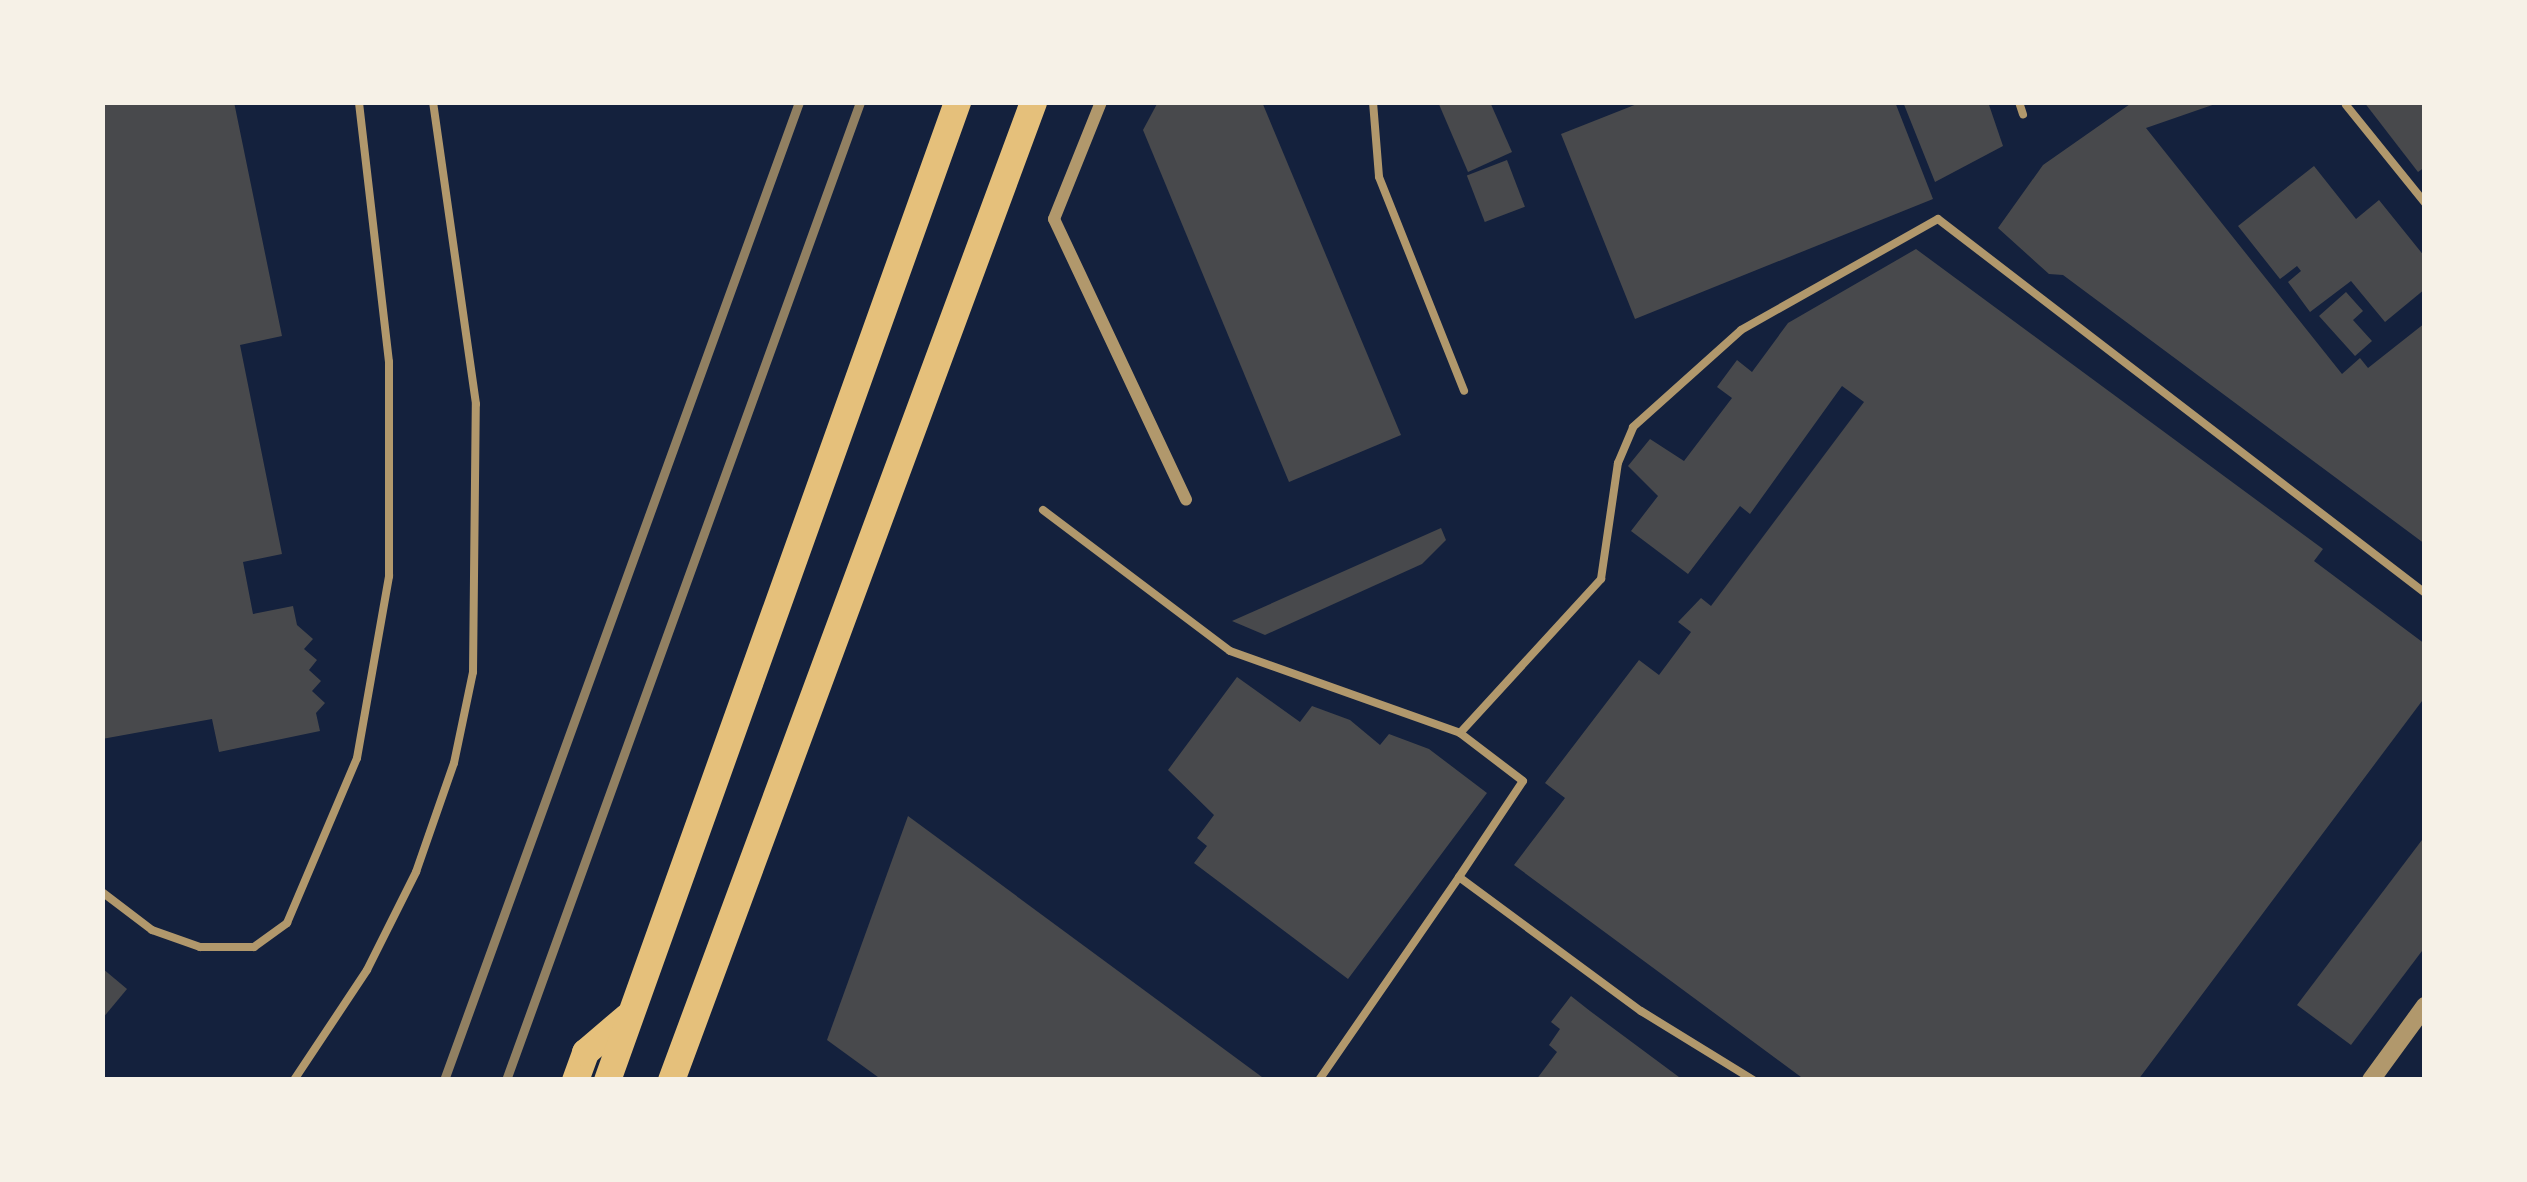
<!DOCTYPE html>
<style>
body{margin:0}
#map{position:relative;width:2527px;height:1182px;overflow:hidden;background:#14213d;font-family:"PT Sans",sans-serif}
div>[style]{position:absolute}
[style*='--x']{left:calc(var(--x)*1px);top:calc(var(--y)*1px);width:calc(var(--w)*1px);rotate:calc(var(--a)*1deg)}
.building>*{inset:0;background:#48494c;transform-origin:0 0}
.service>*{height:8px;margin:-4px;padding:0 4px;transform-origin:4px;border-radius:4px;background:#b1986c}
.minor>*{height:12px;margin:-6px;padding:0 6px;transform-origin:6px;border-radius:6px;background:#b1986c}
.tertiary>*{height:18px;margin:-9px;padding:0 9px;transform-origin:9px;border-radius:9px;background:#b1986c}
.motorway>*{height:27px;margin:-13.5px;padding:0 13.5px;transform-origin:13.5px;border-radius:13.5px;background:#e5c07b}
.rail>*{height:9px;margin:-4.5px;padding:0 4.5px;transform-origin:4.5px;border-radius:4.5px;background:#918062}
span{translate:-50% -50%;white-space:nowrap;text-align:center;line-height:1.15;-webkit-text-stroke:9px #f6f1e7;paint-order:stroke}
.frame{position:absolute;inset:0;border:105px solid #f6f1e7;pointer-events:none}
</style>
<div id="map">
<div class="building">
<div style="clip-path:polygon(102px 102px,234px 102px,282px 336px,240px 345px,282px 554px,243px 562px,253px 614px,293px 606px,297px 625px,313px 639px,304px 649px,317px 660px,309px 670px,321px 681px,312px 691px,325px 703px,316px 713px,320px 731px,219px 752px,212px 719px,102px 739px)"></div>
<div style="clip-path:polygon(1158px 102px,1262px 102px,1401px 435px,1289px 482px,1143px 130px)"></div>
<div style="clip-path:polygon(1438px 102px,1490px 102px,1512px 152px,1468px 172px)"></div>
<div style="clip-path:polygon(1642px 102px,1895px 102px,1933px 199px,1635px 319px,1561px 134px)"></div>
<div style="clip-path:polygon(1903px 102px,1988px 102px,2003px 146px,1935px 182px)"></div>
<div style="clip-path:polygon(2133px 102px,2221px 102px,2146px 128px,2342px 374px,2360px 358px,2368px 368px,2425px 323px,2425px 544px,2063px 275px,2049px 274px,1998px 228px,2043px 165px)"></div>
<div style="clip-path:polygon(2364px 102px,2425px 102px,2425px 167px,2418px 172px)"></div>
<div style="left:1507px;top:160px;width:50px;height:43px;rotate:69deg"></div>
<div style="clip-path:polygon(2314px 166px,2356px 219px,2379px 200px,2425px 257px,2425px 289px,2385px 322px,2351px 281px,2310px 312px,2288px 282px,2301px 271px,2297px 266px,2280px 279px,2238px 226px)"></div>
<div style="clip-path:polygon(1916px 249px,2323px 549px,2314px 561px,2425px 644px,2425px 697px,2138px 1080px,1805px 1080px,1514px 865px,1565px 798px,1545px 783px,1639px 660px,1659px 675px,1691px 632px,1678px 622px,1701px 598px,1711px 606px,1864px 402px,1842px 386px,1750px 514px,1740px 506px,1688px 574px,1631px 531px,1658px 496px,1628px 466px,1650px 439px,1684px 461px,1732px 398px,1717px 387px,1737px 360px,1752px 372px,1788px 323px)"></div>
<div style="clip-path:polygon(2346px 292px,2363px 311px,2353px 320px,2372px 341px,2355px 356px,2319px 316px)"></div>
<div style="clip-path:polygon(1441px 528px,1446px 540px,1422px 564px,1265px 635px,1232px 621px)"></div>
<div style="clip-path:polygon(1237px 677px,1300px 722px,1312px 706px,1350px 720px,1380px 745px,1389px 734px,1429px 749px,1487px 793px,1348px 979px,1194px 863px,1207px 846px,1197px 838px,1214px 815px,1168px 770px)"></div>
<div style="clip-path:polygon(908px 816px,1266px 1080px,882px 1080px,827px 1040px)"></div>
<div style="clip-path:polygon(2425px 836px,2425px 947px,2351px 1045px,2297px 1005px)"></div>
<div style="clip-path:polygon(102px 968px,127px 989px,102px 1019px)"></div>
<div style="clip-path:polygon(1571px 996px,1590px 1011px,1683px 1080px,1536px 1080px,1557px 1052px,1549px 1045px,1560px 1029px,1551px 1022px)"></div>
</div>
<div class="service">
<div style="--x:1373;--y:102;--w:75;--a:85.4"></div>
<div style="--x:1379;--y:177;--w:230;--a:68.3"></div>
<div style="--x:2019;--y:102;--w:13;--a:72"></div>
<div style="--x:2346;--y:105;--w:126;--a:51.1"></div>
<div style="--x:1043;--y:510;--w:234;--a:37"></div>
<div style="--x:1230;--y:651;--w:244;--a:19.6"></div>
<div style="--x:1459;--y:877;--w:115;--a:-56.3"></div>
<div style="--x:1523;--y:781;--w:79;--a:-142.7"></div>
<div style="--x:1460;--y:733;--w:209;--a:-47.5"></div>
<div style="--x:1601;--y:579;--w:117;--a:-81.7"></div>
<div style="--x:1618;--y:463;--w:39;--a:-67"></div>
<div style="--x:1633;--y:427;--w:145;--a:-41.9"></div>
<div style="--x:1741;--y:330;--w:226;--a:-29.4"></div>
<div style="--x:1938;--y:219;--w:614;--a:37.52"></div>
<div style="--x:102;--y:892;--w:63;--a:37.2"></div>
<div style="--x:152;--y:930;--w:51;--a:19.5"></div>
<div style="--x:200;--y:947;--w:54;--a:0"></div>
<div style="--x:254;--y:947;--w:41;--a:-36"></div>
<div style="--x:287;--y:923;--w:179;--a:-67"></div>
<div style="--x:357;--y:758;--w:185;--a:-80"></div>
<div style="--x:389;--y:576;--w:214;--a:-90"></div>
<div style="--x:389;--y:362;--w:262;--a:-96.6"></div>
<div style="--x:294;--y:1080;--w:132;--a:-56.4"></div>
<div style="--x:367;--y:970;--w:110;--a:-63.4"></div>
<div style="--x:416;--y:872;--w:115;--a:-70.8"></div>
<div style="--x:454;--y:763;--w:93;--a:-78.2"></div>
<div style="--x:473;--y:672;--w:268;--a:-89.4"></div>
<div style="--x:476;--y:404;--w:305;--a:-98.1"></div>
<div style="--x:1319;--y:1080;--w:247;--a:-55.4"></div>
<div style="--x:1459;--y:877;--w:226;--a:36.4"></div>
<div style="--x:1641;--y:1011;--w:132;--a:31.6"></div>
</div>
<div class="minor">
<div style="--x:1101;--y:102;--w:126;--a:111.9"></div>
<div style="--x:1054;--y:219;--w:310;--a:64.8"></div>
</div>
<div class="tertiary">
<div style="--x:2371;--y:1080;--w:92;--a:-53.9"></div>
</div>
<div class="motorway">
<div style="--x:575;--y:1080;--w:30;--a:-70"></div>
<div style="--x:585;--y:1052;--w:54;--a:-40.5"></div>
<div style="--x:607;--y:1080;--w:1039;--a:-70.31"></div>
<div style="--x:671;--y:1080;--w:1043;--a:-69.69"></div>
</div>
<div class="rail">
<div style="--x:444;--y:1080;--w:1040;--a:-70.05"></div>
<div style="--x:506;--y:1080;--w:1040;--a:-70.1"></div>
</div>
<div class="frame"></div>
</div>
